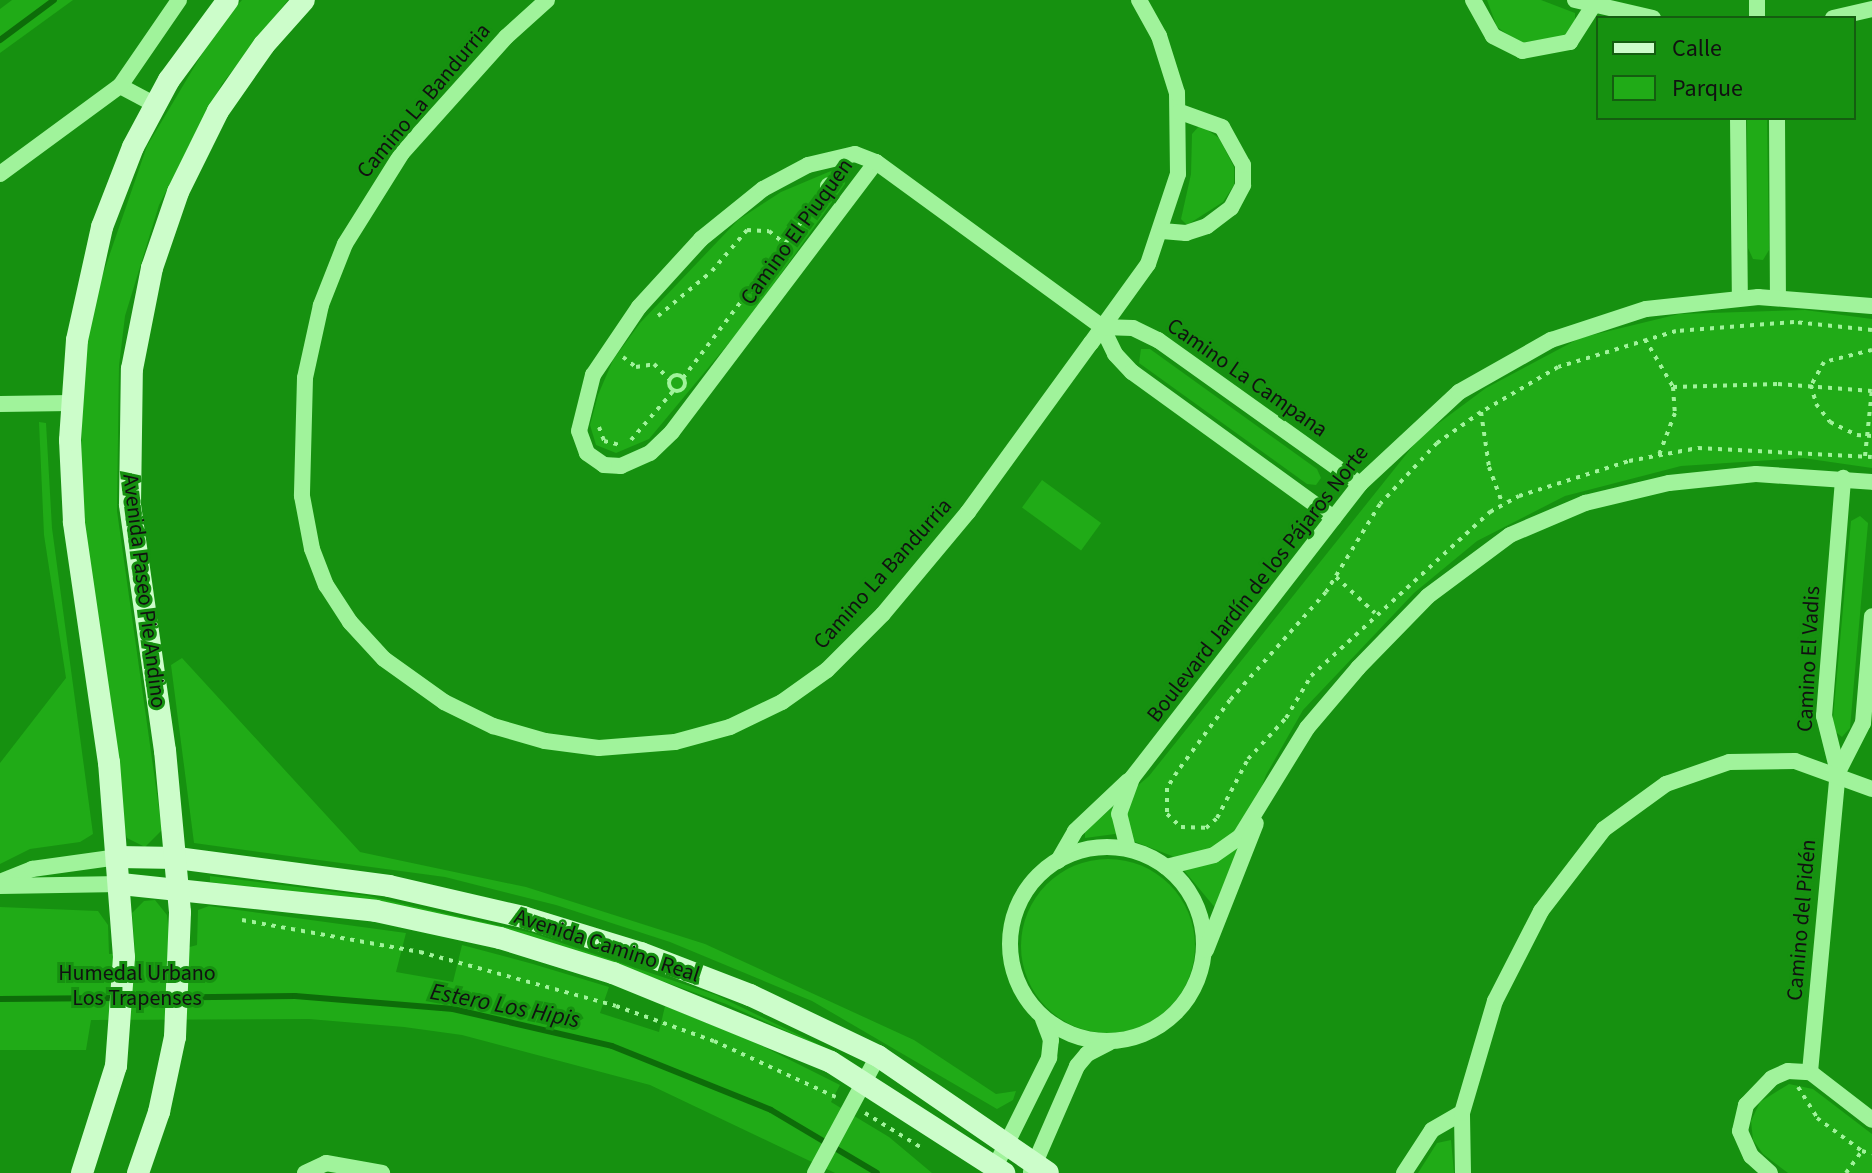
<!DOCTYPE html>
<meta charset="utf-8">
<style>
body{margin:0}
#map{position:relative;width:1872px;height:1173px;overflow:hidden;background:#169110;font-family:"Source Sans 3",sans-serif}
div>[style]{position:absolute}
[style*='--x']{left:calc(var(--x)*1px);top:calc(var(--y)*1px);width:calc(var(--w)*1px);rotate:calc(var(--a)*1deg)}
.green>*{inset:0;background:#20ab17;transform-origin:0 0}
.round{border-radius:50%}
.stream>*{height:6px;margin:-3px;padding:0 3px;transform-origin:3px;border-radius:3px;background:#0d6c09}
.path>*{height:4px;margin-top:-2px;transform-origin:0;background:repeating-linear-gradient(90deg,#a0f39b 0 4px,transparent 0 10px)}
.path>.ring{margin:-2px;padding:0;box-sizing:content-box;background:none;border:4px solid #a0f39b;border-radius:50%}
.street>*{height:16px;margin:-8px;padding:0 8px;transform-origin:8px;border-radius:8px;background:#a0f39b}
.street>.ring{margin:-8px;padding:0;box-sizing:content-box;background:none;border:16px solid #a0f39b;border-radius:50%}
.secondary>*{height:22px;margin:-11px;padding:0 11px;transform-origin:11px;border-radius:11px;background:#ccfdca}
span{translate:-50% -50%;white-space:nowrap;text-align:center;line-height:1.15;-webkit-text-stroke:6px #169110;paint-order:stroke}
.street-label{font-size:22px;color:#111}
.park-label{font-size:22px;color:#111}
.water-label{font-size:24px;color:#111;font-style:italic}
.legend{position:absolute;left:1596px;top:16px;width:260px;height:104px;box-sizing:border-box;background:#169110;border:2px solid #145e10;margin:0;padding:10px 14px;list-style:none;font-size:24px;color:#111}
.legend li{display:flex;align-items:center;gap:16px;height:40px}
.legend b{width:40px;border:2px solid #145e10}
</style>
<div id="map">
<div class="green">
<div style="clip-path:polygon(12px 0,73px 0,0 53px,0 9px)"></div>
<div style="clip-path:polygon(242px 0,288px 0,222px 84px,159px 205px,125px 316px,119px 366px,117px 511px,162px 830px,145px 847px,127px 838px,124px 828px,81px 513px,82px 377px,95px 297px,147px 146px,218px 27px)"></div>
<div style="clip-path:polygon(1487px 0,1541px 0,1575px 13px,1575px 24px,1564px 36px,1520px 43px,1497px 27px)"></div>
<div style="clip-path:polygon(1747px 118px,1767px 118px,1769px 250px,1763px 260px,1753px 259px,1748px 248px)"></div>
<div style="clip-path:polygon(1200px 125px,1219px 138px,1234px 167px,1234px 185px,1223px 202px,1187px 225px,1181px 219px,1191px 174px,1192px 134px)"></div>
<div style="clip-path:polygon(838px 168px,846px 174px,845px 184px,748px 320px,649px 439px,616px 453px,596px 445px,590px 425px,598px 395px,613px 360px,640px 323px,738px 220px,781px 192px)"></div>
<div style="clip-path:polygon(1805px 310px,1872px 319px,1872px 468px,1803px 458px,1681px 466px,1565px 496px,1477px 541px,1414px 593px,1303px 710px,1266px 775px,1217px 910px,1172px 856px,1115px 834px,1085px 838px,1085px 831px,1149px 776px,1420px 437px,1486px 388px,1580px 338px,1679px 314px)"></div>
<div style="clip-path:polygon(1141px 349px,1150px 349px,1317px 469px,1321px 478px,1316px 485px,1307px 484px,1139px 363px)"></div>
<div style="clip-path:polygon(39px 422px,46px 423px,52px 528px,93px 834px,80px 842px,30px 849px,0 864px,0 763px,66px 678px,44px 535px)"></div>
<div style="left:1042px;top:480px;width:73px;height:34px;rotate:36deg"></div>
<div style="clip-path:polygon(1860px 516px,1868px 523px,1850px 728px,1842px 737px,1832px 729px,1851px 521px)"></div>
<div style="clip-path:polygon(182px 658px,360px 852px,526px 887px,705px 944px,914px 1040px,996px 1094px,1016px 1091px,1013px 1100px,997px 1109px,812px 1001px,670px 942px,556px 905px,445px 877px,194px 843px,171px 665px)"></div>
<div class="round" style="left:1021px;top:859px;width:174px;height:174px"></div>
<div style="clip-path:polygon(210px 876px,368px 896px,532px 933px,716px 995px,853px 1061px,726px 1004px,596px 957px,398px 907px,210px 882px)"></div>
<div style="clip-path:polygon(155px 900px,167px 915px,171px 952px,197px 945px,198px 910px,209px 906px,406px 933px,396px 972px,453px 982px,462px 945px,533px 964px,609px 987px,600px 1013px,659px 1032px,665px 1006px,754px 1042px,840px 1085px,831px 1102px,889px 1137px,932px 1173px,835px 1173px,650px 1085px,462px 1035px,404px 1027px,309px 1019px,91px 1020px,86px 1050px,0 1050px,0 907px,98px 911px,108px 925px,109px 954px,135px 952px,132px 913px,144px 901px)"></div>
<div style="clip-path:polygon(1789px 1084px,1813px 1089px,1872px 1134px,1872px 1173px,1788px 1173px,1763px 1154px,1753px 1140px,1751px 1121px,1760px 1102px)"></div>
<div style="clip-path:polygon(1451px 1140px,1454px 1173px,1418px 1173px,1437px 1143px)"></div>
</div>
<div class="stream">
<div style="--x:0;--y:40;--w:67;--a:-36.5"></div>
<div style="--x:128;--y:998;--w:167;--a:-0.7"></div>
<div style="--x:295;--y:996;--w:159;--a:4.7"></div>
<div style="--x:453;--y:1009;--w:163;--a:13.1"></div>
<div style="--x:612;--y:1046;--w:171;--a:21.9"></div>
<div style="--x:771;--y:1110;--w:123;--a:30.7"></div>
<div style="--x:0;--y:999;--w:116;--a:-0.5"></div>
</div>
<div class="path">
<div class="ring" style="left:822px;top:179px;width:10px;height:10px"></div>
<div style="--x:658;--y:316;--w:70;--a:-39.8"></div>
<div style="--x:712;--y:271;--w:54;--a:-49.5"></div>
<div style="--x:747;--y:230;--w:22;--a:3"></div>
<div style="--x:769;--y:231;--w:19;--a:39"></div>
<div style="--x:1872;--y:330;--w:78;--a:-174.1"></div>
<div style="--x:1794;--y:322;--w:118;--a:175.6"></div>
<div style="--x:1676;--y:331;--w:123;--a:163"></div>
<div style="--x:1558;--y:367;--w:89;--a:149.7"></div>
<div style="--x:1481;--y:412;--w:54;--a:144.8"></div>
<div style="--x:1437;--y:443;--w:83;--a:133.1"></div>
<div style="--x:1380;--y:504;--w:103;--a:121.5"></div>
<div style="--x:1326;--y:592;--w:144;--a:131.6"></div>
<div style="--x:1230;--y:700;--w:89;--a:126.4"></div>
<div style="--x:1177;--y:772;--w:19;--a:122"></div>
<div style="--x:1167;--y:788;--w:26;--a:90"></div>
<div style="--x:1167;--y:814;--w:19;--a:43"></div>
<div style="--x:1181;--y:827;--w:25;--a:2"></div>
<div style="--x:1206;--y:828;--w:15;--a:-42"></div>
<div style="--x:1217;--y:818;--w:67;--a:-62.3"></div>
<div style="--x:1248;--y:759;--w:56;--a:-47.2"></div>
<div style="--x:1286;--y:718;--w:49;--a:-59.2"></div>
<div style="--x:1311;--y:676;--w:243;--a:-42.5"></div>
<div style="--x:1490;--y:512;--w:33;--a:-29"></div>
<div style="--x:1519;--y:496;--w:115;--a:-17.7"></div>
<div style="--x:1629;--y:461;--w:70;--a:-10.7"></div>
<div style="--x:1698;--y:448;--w:174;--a:3"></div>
<div style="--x:1645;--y:339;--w:56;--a:59.7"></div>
<div style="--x:1673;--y:387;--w:26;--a:86"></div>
<div style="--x:1675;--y:413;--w:45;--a:110.9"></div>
<div style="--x:1872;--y:350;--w:49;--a:166"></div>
<div style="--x:1824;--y:362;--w:26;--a:119"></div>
<div style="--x:1811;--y:385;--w:20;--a:75"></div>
<div style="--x:1816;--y:404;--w:23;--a:52"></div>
<div style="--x:1830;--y:422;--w:30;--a:26"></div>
<div style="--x:1857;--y:435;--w:15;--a:4"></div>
<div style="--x:623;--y:357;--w:16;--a:38"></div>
<div style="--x:636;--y:367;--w:18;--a:-9"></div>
<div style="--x:654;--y:364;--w:23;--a:45"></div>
<div class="ring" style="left:669px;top:375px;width:12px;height:12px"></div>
<div style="--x:683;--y:378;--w:233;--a:-52.8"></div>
<div style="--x:1673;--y:387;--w:105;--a:-1.6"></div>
<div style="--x:1778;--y:384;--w:94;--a:4.3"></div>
<div style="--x:1481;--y:412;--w:56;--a:81.7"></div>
<div style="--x:1489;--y:467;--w:40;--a:69.8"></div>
<div style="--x:599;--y:427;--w:15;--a:70"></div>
<div style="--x:604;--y:441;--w:16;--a:14"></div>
<div style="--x:631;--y:440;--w:66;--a:-49.3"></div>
<div style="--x:1865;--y:456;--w:67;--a:-84"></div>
<div style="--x:1336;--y:577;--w:53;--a:42.7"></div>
<div style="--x:242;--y:920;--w:181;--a:10.2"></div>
<div style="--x:420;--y:952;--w:203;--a:15.4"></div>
<div style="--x:616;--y:1006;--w:104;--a:19.7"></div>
<div style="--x:714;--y:1041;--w:134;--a:24.7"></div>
<div style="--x:1798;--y:1087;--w:36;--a:58"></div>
<div style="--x:1817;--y:1118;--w:56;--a:36.3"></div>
<div style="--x:865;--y:1113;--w:67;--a:31.6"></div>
<div style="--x:1846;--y:1173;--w:27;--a:-54"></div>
<div style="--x:1862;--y:1151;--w:10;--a:17"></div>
</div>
<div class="street">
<div style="--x:547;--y:0;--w:55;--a:137.9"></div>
<div style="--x:506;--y:37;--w:156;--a:131.9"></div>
<div style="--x:402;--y:153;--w:107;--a:122.1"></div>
<div style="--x:345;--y:244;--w:66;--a:111.5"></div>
<div style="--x:321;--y:305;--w:75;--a:102.4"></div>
<div style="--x:305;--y:378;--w:118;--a:91.5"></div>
<div style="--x:302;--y:496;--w:54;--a:79.3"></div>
<div style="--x:312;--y:549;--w:39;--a:69"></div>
<div style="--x:326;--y:585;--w:44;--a:57"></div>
<div style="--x:350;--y:622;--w:50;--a:47.4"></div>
<div style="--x:384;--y:659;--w:74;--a:35.6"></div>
<div style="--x:444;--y:702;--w:55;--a:26.1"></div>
<div style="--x:493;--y:726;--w:54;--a:16.1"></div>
<div style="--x:545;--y:741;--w:54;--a:7.4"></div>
<div style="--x:599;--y:748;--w:76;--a:-4.5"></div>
<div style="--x:675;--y:742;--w:57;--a:-15.3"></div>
<div style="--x:730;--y:727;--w:58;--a:-25.7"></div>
<div style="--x:782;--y:702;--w:55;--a:-35.4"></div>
<div style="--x:827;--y:670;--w:79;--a:-45"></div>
<div style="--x:883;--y:614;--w:133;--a:-50.2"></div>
<div style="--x:968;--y:512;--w:209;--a:-54"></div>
<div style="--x:1091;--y:343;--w:97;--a:-54.2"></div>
<div style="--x:1148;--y:264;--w:95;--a:-71.6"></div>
<div style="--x:1178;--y:174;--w:81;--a:-90.7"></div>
<div style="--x:1177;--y:93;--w:60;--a:-107.5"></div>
<div style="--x:1159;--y:36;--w:41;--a:-119.1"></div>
<div style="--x:1473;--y:0;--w:41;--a:60.9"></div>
<div style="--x:1493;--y:36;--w:33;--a:27"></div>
<div style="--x:1522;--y:51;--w:49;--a:-10.6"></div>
<div style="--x:1570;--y:42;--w:43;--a:-57.4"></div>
<div style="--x:1575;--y:0;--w:80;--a:13"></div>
<div style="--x:1757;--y:0;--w:18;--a:90"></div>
<div style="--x:1833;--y:18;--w:40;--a:-13"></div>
<div style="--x:120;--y:86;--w:40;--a:28"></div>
<div style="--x:1738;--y:118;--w:179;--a:89.4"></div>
<div style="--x:1777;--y:118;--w:178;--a:89.7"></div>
<div style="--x:876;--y:162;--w:338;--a:127.1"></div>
<div style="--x:672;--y:432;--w:30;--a:136"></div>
<div style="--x:650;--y:453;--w:32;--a:156"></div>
<div style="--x:621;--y:466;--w:17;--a:-177"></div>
<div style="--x:604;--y:465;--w:21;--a:-145"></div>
<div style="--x:587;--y:453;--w:23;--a:-110"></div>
<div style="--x:579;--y:431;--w:58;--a:-76"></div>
<div style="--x:593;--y:375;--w:82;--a:-55.9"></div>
<div style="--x:639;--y:307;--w:92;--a:-47.6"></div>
<div style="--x:701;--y:239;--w:80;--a:-38.9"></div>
<div style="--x:763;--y:189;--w:51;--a:-28.1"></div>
<div style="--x:808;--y:165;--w:48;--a:-13.2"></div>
<div style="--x:855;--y:154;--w:22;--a:21"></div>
<div style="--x:876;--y:162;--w:280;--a:36.1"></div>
<div style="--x:1102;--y:327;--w:30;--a:64"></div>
<div style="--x:1115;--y:354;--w:25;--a:47"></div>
<div style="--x:1132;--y:372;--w:249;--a:35.9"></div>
<div style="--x:0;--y:174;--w:149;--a:-36.3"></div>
<div style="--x:120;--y:86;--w:104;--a:-55.5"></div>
<div style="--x:1162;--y:231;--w:24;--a:5"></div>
<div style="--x:1186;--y:233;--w:22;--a:-18"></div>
<div style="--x:1207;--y:226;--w:30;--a:-37"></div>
<div style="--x:1231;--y:208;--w:26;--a:-62"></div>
<div style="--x:1243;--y:185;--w:20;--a:-90"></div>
<div style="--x:1243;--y:165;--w:43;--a:-118.9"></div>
<div style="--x:1222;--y:127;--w:45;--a:-160.3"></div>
<div style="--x:1102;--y:327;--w:31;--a:2"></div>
<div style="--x:1133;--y:328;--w:28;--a:26"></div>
<div style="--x:1158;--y:340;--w:248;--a:35.5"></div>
<div style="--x:0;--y:404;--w:71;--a:-0.8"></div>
<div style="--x:1838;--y:772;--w:55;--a:-63"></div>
<div style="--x:1863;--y:723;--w:107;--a:-85.2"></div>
<div class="ring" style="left:1010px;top:847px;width:178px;height:178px"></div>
<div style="--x:1128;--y:849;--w:36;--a:-104"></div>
<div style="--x:1119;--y:814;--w:38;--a:-70"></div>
<div style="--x:1132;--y:778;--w:372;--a:-52.2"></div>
<div style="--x:1360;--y:484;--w:135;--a:-42.9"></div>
<div style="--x:1459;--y:392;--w:106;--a:-29.5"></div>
<div style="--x:1551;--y:340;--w:100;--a:-18.1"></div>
<div style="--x:1646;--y:309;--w:113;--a:-6.1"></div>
<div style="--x:1758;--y:297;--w:114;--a:4.5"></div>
<div style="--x:1058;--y:861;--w:34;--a:-60"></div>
<div style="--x:1075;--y:831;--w:73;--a:-43.3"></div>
<div style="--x:1166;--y:867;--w:49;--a:-14"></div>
<div style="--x:1214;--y:855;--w:32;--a:-35"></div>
<div style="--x:1240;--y:837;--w:128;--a:-58.4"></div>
<div style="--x:1307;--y:728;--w:79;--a:-49.6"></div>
<div style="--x:1358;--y:668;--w:100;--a:-45.8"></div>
<div style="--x:1428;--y:596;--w:102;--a:-36.6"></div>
<div style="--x:1510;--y:535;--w:82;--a:-23.1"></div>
<div style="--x:1585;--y:503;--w:86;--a:-13.4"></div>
<div style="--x:1669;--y:483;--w:87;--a:-5.9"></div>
<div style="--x:1756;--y:474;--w:116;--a:3.9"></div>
<div style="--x:0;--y:882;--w:35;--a:-22"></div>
<div style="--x:32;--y:869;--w:87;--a:-7.9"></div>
<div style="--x:0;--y:886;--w:121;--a:-0.9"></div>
<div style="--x:1206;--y:950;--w:136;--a:-68.5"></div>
<div style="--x:1810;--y:1072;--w:301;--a:-84.7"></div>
<div style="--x:1838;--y:772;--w:58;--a:-104"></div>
<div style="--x:1824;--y:716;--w:239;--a:-85.4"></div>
<div style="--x:995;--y:1167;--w:122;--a:-63.6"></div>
<div style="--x:1049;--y:1058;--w:18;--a:-84"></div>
<div style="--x:1051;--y:1040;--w:22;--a:-111"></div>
<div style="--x:1031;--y:1172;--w:116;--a:-66.5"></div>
<div style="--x:1077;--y:1066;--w:16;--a:-50"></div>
<div style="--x:1087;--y:1054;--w:25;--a:-27"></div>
<div style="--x:305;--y:1173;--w:23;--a:-25"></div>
<div style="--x:326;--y:1163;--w:57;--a:10.1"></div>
<div style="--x:815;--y:1173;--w:133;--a:-61.7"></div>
<div style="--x:1404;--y:1173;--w:51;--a:-56.9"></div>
<div style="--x:1432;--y:1130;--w:34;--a:-30"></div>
<div style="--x:1463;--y:1173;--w:60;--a:-91"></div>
<div style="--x:1462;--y:1113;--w:117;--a:-73.6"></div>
<div style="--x:1495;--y:1001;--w:101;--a:-62.9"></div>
<div style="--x:1541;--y:911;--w:103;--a:-52.5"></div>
<div style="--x:1604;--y:829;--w:77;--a:-36"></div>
<div style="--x:1666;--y:784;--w:67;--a:-19.2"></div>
<div style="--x:1729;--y:762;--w:66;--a:-0.9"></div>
<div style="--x:1795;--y:761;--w:82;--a:20"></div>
<div style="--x:1770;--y:1173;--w:25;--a:-138"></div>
<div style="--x:1751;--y:1156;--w:27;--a:-114"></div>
<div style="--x:1740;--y:1131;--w:27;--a:-77"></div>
<div style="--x:1746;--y:1105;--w:37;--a:-46"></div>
<div style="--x:1772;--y:1078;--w:17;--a:-24"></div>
<div style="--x:1788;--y:1071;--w:22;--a:3"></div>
<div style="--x:1810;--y:1072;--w:78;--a:37.7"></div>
</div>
<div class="secondary">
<div style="--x:118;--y:857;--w:59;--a:1"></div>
<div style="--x:177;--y:858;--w:214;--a:7.5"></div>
<div style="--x:389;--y:886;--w:138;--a:13"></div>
<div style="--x:523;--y:917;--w:123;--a:17"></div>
<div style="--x:641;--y:953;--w:117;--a:21.1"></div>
<div style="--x:750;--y:995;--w:142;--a:25.5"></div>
<div style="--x:878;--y:1056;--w:206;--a:34.5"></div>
<div style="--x:121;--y:884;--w:256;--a:6"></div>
<div style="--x:376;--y:911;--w:127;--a:12.3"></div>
<div style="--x:500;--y:938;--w:118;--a:17.2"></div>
<div style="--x:613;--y:973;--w:235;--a:22.2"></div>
<div style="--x:831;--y:1062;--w:206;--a:32.7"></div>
<div style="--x:82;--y:1173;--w:112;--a:-72.4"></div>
<div style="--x:116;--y:1066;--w:109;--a:-85.8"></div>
<div style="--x:124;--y:957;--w:195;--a:-94.4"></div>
<div style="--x:109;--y:763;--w:244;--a:-98.3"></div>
<div style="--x:74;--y:522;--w:82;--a:-92.8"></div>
<div style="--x:70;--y:440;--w:100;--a:-86"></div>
<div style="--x:77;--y:340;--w:116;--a:-77.5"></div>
<div style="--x:102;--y:227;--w:86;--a:-68.8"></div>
<div style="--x:133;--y:147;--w:76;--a:-61.8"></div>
<div style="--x:169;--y:80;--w:99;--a:-53.6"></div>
<div style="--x:138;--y:1173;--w:65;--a:-71"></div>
<div style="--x:159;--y:1112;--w:77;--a:-78"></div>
<div style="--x:175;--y:1037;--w:125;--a:-87.7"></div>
<div style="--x:180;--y:912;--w:162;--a:-95.3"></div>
<div style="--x:165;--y:751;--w:249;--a:-98.1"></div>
<div style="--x:130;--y:504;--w:135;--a:-89.2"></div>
<div style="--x:132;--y:369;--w:103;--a:-78.8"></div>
<div style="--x:152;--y:268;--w:80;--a:-71.1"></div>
<div style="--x:178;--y:192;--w:90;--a:-63.7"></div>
<div style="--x:218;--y:111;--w:80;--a:-55.1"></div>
<div style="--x:264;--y:45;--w:60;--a:-48.4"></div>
</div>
<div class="street-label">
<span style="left:424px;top:101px;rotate:-50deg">Camino La Bandurria</span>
<span style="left:797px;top:232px;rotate:-54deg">Camino El Piuquen</span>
<span style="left:1247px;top:378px;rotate:35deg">Camino La Campana</span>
<span style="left:883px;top:574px;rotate:-48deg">Camino La Bandurria</span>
<span style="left:1258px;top:584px;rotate:-52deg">Boulevard Jardín de los Pájaros Norte</span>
<span style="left:144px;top:591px;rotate:83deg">Avenida Paseo Pie Andino</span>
<span style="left:1809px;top:659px;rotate:-87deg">Camino El Vadis</span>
<span style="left:1802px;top:920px;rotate:-85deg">Camino del Pidén</span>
<span style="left:607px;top:946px;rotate:18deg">Avenida Camino Real</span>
</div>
<div class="park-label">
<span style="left:137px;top:986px">Humedal Urbano<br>Los Trapenses</span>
</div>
<div class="water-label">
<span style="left:505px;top:1006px;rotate:11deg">Estero Los Hipis</span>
</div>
<ul class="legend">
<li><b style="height:10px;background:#ccfdca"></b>Calle</li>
<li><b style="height:22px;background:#20ab17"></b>Parque</li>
</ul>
</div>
